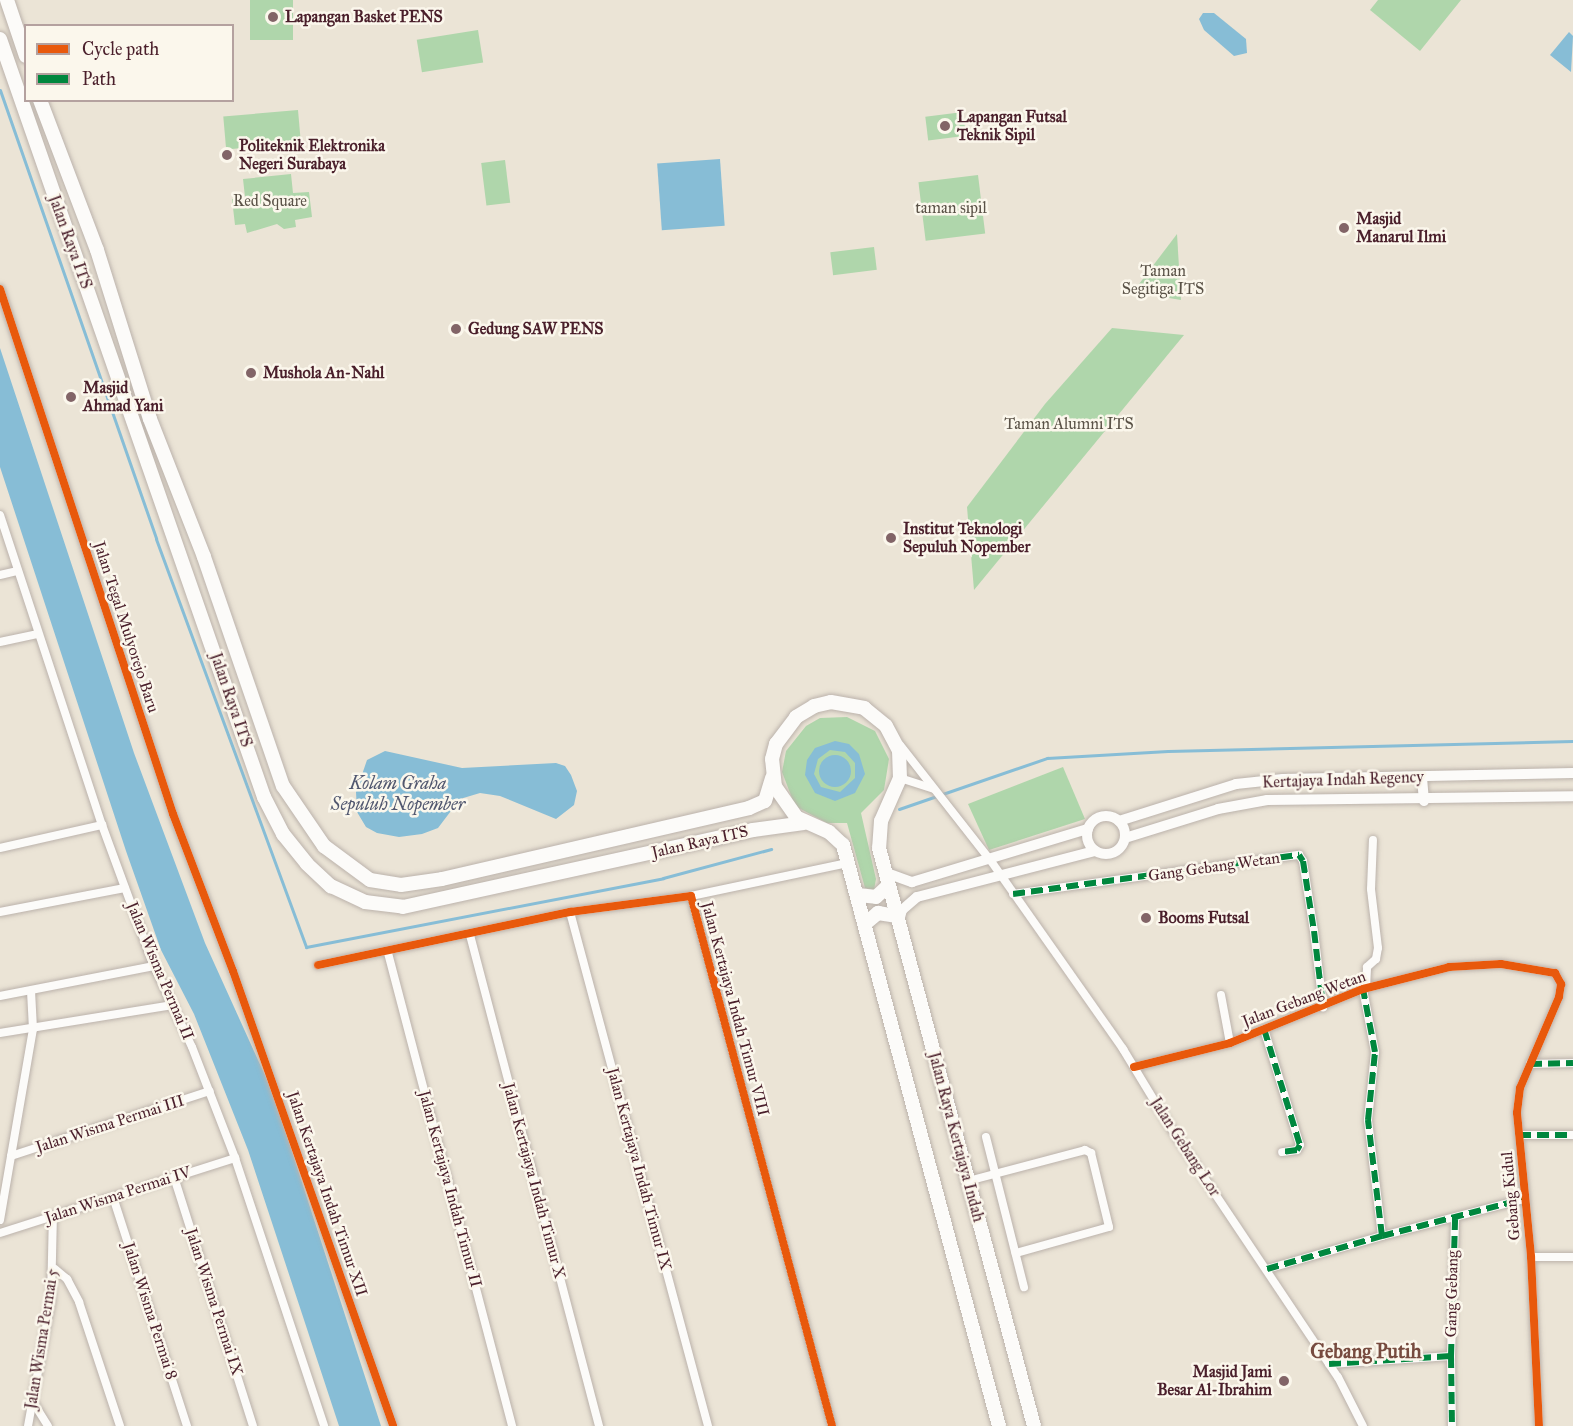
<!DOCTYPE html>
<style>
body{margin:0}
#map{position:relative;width:1573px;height:1426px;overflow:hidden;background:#ebe4d6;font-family:"IM FELL Great Primer",serif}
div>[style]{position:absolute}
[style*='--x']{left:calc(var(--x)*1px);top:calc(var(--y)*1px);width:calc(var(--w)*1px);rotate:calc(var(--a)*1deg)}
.green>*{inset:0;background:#afd6ab;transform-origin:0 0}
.water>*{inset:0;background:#87bdd6;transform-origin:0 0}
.round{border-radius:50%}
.stream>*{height:3px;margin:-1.5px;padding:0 1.5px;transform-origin:1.5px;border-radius:1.5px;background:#87bdd6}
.roads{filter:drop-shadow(0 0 2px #bbb2ab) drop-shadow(0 0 2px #bbb2ab)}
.minor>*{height:8px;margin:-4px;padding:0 4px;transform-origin:4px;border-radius:4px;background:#fcfbf9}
.tertiary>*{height:10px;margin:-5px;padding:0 5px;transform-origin:5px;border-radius:5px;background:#fcfbf9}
.tertiary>.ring{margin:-5px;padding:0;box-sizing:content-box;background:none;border:10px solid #fcfbf9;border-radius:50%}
.primary>*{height:14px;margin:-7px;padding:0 7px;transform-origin:7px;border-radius:7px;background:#fcfbf9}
.quiet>*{height:6px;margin-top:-3px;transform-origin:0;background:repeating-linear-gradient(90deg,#00873e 0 12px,transparent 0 18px)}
.cycleway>*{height:8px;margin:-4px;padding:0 4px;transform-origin:4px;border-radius:4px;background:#e8590c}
.dots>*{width:16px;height:16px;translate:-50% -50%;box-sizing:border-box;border:3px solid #fbf7ec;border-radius:50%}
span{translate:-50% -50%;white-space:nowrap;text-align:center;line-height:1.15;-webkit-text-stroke:5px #fbf7ec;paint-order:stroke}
.poi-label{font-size:16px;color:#4a1f2b;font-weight:700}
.left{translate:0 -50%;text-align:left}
.right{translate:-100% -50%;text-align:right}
.park-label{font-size:16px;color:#5a5247}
.street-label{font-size:16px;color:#4a1f2b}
.water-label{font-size:18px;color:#51576f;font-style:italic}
.quarter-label{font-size:20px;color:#774b3f;font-weight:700}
.legend{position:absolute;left:24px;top:24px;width:210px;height:78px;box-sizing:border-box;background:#fbf7ec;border:2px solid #b4a19f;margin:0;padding:8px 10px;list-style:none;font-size:18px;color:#4a1f2b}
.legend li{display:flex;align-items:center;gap:12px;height:30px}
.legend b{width:30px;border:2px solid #b4a19f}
</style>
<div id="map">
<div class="green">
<div style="left:250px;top:0;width:43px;height:40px"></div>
<div style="clip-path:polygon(1378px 0,1461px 0,1420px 51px,1370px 10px)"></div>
<div style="left:478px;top:30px;width:33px;height:62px;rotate:81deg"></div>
<div style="left:298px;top:110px;width:33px;height:75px;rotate:85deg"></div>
<div style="left:963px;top:112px;width:24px;height:38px;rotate:83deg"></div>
<div style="left:505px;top:160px;width:43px;height:24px;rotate:83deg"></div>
<div style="clip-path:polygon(291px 174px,293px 193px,309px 192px,312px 217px,295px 220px,296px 227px,284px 229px,277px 224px,247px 233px,245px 224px,235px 225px,232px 199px,245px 197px,243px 179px)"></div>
<div style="left:978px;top:175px;width:59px;height:60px;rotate:83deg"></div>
<div style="clip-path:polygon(1177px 234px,1181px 300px,1133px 292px)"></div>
<div style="left:874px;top:247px;width:23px;height:44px;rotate:83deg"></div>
<div style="clip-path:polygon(1112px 328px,1184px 335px,974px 590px,967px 507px,1045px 404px)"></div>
<div style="clip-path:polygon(847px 717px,875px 731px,889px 759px,884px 790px,861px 813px,876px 879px,874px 890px,865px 888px,847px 823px,827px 823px,795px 806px,782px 772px,786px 751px,806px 726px,820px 718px)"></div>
<div style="clip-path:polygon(1063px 767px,1085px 819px,989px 850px,968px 804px)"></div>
</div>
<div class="water">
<div style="clip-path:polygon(1203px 13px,1214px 13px,1246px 39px,1247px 53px,1234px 56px,1204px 30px,1199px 19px)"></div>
<div style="clip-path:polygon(1569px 32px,1573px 36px,1571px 72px,1550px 55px)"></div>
<div style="left:720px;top:159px;width:67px;height:63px;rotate:86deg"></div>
<div style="clip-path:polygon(0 348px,134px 753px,205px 943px,273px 1093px,381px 1426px,339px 1426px,248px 1150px,194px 1014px,161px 950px,126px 851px,0 467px)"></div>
<div style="clip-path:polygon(evenodd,835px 741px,849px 744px,859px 754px,865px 774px,855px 793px,835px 801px,815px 793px,805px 775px,807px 760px,815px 748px,835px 741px,830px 750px,845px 752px,855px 763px,855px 778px,840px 792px,821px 787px,814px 774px,818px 759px,830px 750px)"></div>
<div style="clip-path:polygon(385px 751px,462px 768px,556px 763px,565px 766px,571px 775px,577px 791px,574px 805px,556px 819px,500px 796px,480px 793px,460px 799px,438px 828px,422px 834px,399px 837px,377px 833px,366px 827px,357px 812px,356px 792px,367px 760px)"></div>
<div class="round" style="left:819px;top:755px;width:32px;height:32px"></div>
</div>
<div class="stream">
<div style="--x:0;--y:90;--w:475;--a:70.8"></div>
<div style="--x:156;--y:539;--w:435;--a:69.8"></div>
<div style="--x:306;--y:947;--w:364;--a:-10.9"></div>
<div style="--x:663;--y:878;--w:112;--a:-15"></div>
<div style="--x:899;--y:809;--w:157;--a:-19"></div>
<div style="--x:1047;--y:758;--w:121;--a:-3.3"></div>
<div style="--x:1168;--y:751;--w:405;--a:-1.4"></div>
</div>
<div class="roads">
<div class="minor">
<div style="--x:0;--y:289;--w:553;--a:71.76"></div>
<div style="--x:173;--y:814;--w:168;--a:69.1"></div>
<div style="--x:233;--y:971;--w:482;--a:70.6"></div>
<div style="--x:0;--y:515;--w:326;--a:71.8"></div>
<div style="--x:102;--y:825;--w:150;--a:69.8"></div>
<div style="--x:154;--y:966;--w:89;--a:64.9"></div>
<div style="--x:192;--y:1047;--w:119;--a:68.8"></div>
<div style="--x:235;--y:1158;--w:282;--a:71.6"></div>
<div style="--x:0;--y:575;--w:17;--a:-13"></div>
<div style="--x:0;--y:642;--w:39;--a:-12"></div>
<div style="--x:900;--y:745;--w:147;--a:51.9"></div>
<div style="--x:991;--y:861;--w:230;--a:54.9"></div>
<div style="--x:1123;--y:1049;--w:89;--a:58.8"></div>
<div style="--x:1169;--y:1125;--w:303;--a:56.2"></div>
<div style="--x:1338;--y:1377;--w:55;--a:63"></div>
<div style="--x:900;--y:778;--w:35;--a:18"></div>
<div style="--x:0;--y:848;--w:105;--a:-12.7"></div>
<div style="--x:1013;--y:894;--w:289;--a:-7.8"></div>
<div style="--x:1299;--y:855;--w:7;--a:56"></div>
<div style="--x:1303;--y:861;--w:71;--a:81.1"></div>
<div style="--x:1314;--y:931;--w:77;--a:83.2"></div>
<div style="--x:691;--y:896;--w:160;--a:-11.9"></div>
<div style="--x:0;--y:912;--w:127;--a:-10.9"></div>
<div style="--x:570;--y:912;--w:532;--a:74.97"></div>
<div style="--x:470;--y:935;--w:508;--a:75.28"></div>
<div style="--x:388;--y:953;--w:489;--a:75.3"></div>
<div style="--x:318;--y:965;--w:258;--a:-11.9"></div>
<div style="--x:570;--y:912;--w:122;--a:-7.5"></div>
<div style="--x:691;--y:896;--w:548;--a:75.1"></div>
<div style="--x:1366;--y:988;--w:21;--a:-87"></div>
<div style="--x:1367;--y:967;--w:12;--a:-42"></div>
<div style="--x:1376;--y:959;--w:11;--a:-80"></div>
<div style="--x:1378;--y:948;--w:59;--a:-96.8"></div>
<div style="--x:1371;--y:889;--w:49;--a:-87.7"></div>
<div style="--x:1221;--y:995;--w:49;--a:79.4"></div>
<div style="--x:0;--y:996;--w:157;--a:-11"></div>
<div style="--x:1264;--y:1029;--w:121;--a:72.8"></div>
<div style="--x:1300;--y:1145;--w:6;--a:121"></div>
<div style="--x:1297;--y:1150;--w:15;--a:172"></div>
<div style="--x:0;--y:1033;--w:175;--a:-9.2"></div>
<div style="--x:1530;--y:1064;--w:43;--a:-1.3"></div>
<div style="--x:1134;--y:1067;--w:99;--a:-14"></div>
<div style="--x:1230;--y:1043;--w:144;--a:-22.1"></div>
<div style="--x:1363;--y:989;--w:89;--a:-14.3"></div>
<div style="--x:1449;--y:967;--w:52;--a:-3.3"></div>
<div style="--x:1501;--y:964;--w:55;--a:9.5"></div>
<div style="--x:1555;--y:973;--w:13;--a:61"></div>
<div style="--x:1561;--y:984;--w:13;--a:99"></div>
<div style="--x:1559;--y:997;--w:99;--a:113.2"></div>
<div style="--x:1520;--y:1088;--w:25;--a:97"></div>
<div style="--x:1517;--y:1113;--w:145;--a:84.4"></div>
<div style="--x:1531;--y:1257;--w:169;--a:87.3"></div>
<div style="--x:1519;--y:1135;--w:54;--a:0"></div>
<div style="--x:986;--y:1137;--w:155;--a:75.8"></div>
<div style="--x:11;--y:1156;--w:209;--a:-18.1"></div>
<div style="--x:174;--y:1177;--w:261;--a:72.4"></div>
<div style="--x:968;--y:1181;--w:121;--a:-14.8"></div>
<div style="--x:1085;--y:1150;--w:7;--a:27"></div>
<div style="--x:1091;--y:1153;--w:76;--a:76.3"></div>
<div style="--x:1109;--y:1227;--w:97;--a:164.4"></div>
<div style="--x:113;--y:1197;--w:241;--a:72.1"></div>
<div style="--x:0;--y:1220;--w:194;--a:-80.2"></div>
<div style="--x:33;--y:1029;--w:38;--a:-93"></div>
<div style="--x:0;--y:1233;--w:247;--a:-17.7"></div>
<div style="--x:1382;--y:1236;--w:147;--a:-14.6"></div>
<div style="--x:1531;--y:1257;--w:42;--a:0"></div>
<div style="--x:55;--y:1269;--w:16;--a:40"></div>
<div style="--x:67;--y:1279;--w:26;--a:62"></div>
<div style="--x:79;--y:1302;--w:131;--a:71.7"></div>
<div style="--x:1267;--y:1269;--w:120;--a:-16"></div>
<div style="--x:1382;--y:1236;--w:117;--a:-96.9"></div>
<div style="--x:1368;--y:1120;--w:68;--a:-84.1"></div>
<div style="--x:1375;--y:1052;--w:64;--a:-100.8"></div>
<div style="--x:1451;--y:1356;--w:70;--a:89.2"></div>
<div style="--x:1329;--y:1364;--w:122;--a:-3.8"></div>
<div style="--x:1451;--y:1356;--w:137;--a:-88.3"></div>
<div style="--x:33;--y:1402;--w:28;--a:58"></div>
<div style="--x:28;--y:1426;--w:127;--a:-79.6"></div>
<div style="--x:51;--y:1301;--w:85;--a:-88.7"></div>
</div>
<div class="tertiary">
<div style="--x:1422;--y:778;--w:23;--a:85"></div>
<div class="ring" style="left:1087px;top:816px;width:28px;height:28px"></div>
<div style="--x:1119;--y:821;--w:123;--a:-17.5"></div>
<div style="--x:1236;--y:784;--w:47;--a:-6.1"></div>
<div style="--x:1283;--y:779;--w:290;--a:-1.2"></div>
<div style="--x:1125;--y:838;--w:97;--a:-17.3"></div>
<div style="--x:1218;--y:809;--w:50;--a:-10.4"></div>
<div style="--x:1267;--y:800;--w:306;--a:-0.7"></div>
<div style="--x:884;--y:872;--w:30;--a:20"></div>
<div style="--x:912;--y:882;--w:184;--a:-16.8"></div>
<div style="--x:899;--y:921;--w:11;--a:-75"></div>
<div style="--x:902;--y:910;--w:20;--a:-41"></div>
<div style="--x:917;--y:897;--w:184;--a:-14.5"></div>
</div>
<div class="primary">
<div style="--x:7;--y:0;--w:59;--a:71.3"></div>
<div style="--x:0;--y:39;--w:803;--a:70.8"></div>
<div style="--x:264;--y:797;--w:42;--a:62.8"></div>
<div style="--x:283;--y:834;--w:38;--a:51"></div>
<div style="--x:307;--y:864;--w:33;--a:43"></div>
<div style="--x:331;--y:886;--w:38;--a:25"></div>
<div style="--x:365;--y:902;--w:38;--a:7"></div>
<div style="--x:403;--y:907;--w:358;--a:-12.4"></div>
<div style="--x:753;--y:830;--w:51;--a:-7.8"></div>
<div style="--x:40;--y:100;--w:160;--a:69.2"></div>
<div style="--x:97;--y:250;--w:177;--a:72.6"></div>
<div style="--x:150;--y:419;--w:148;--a:68.6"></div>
<div style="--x:204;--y:557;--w:242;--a:71"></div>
<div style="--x:283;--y:786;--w:73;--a:55.7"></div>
<div style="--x:324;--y:846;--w:57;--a:36.5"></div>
<div style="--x:370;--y:880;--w:31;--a:9"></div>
<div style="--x:401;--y:885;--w:41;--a:-8.3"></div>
<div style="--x:442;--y:879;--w:315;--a:-13"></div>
<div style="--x:749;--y:808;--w:17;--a:-24"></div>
<div style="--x:765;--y:801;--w:24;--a:-73"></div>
<div style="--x:858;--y:895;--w:18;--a:6"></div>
<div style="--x:876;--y:897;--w:16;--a:-43"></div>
<div style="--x:866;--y:923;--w:16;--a:-40"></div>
<div style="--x:878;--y:913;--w:18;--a:9"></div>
<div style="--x:999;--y:1426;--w:602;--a:-105.03"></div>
<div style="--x:843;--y:845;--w:19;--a:-137"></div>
<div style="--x:829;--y:832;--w:35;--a:-156"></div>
<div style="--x:797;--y:818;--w:38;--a:-125"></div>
<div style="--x:775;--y:787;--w:28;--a:-96"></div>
<div style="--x:772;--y:759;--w:16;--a:-75"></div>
<div style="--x:776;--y:744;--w:34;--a:-53"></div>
<div style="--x:796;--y:717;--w:21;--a:-31"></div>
<div style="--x:814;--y:706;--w:17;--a:-13"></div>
<div style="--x:831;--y:702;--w:34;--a:10"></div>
<div style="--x:864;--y:708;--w:28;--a:39"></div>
<div style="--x:886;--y:726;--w:27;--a:62"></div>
<div style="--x:899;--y:750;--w:28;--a:88"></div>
<div style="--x:900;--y:778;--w:47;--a:113.8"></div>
<div style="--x:881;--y:821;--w:27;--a:94"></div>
<div style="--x:879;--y:848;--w:598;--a:74.99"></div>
</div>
</div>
<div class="quiet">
<div style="--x:1013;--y:894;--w:289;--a:-7.8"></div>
<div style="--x:1299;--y:855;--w:7;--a:56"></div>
<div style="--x:1303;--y:861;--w:71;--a:81.1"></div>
<div style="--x:1314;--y:931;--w:77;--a:83.2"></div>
<div style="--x:1264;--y:1029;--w:121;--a:72.8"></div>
<div style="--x:1300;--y:1145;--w:6;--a:121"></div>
<div style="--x:1297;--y:1150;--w:15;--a:172"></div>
<div style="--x:1530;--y:1064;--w:43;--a:-1.3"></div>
<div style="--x:1519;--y:1135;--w:54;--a:0"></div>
<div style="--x:1382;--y:1236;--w:147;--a:-14.6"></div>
<div style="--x:1267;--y:1269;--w:120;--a:-16"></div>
<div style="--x:1382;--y:1236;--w:117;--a:-96.9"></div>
<div style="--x:1368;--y:1120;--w:68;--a:-84.1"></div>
<div style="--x:1375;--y:1052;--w:64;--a:-100.8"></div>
<div style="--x:1451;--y:1356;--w:70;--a:89.2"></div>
<div style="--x:1329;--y:1364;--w:122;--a:-3.8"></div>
<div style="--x:1451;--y:1356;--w:137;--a:-88.3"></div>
</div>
<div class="cycleway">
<div style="--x:0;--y:289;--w:553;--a:71.76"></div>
<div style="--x:173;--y:814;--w:168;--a:69.1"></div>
<div style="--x:233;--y:971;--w:482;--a:70.6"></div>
<div style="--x:318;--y:965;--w:258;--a:-11.9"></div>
<div style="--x:570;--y:912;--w:122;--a:-7.5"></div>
<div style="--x:691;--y:896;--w:548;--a:75.1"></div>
<div style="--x:1134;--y:1067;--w:99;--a:-14"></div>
<div style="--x:1230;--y:1043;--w:144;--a:-22.1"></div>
<div style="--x:1363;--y:989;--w:89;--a:-14.3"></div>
<div style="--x:1449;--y:967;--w:52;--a:-3.3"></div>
<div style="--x:1501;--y:964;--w:55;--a:9.5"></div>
<div style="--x:1555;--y:973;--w:13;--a:61"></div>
<div style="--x:1561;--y:984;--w:13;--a:99"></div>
<div style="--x:1559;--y:997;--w:99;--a:113.2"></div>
<div style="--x:1520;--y:1088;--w:25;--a:97"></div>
<div style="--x:1517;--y:1113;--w:145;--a:84.4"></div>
<div style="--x:1531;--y:1257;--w:169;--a:87.3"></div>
</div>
<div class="dots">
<div style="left:273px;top:17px;background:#826467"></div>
<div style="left:945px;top:126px;background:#826467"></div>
<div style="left:227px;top:155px;background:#826467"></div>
<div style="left:1344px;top:228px;background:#826467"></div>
<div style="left:456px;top:329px;background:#826467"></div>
<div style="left:251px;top:373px;background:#826467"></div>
<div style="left:71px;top:397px;background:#826467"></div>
<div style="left:891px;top:538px;background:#826467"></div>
<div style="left:1146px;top:918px;background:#826467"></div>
<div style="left:1284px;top:1381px;background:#826467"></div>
</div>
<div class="poi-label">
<span class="left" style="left:285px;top:17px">Lapangan Basket PENS</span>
<span class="left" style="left:957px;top:126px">Lapangan Futsal<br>Teknik Sipil</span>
<span class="left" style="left:239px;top:155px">Politeknik Elektronika<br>Negeri Surabaya</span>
<span class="left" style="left:1356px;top:228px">Masjid<br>Manarul Ilmi</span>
<span class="left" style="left:468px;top:329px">Gedung SAW PENS</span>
<span class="left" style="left:263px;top:373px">Mushola An-Nahl</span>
<span class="left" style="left:83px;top:397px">Masjid<br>Ahmad Yani</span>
<span class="left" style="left:903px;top:538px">Institut Teknologi<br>Sepuluh Nopember</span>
<span class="left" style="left:1158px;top:918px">Booms Futsal</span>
<span class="right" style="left:1272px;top:1381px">Masjid Jami<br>Besar Al-Ibrahim</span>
</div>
<div class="park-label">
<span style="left:270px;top:201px">Red Square</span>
<span style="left:951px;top:208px">taman sipil</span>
<span style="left:1163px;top:280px">Taman<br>Segitiga ITS</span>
<span style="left:1069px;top:424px">Taman Alumni ITS</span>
</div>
<div class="street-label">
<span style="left:70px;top:242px;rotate:70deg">Jalan Raya ITS</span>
<span style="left:126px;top:627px;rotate:72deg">Jalan Tegal Mulyorejo Baru</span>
<span style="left:231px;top:700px;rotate:71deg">Jalan Raya ITS</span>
<span style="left:1343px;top:780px;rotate:-2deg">Kertajaya Indah Regency</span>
<span style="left:700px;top:842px;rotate:-13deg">Jalan Raya ITS</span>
<span style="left:1214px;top:867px;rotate:-8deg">Gang Gebang Wetan</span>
<span style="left:160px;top:971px;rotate:67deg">Jalan Wisma Permai II</span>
<span style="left:1304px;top:999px;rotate:-21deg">Jalan Gebang Wetan</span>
<span style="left:735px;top:1009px;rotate:75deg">Jalan Kertajaya Indah Timur VIII</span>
<span style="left:110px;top:1124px;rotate:-18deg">Jalan Wisma Permai III</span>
<span style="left:956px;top:1137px;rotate:75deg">Jalan Raya Kertajaya Indah</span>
<span style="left:1185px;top:1147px;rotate:57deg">Jalan Gebang Lor</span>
<span style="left:639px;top:1169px;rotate:75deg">Jalan Kertajaya Indah Timur IX</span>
<span style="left:534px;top:1181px;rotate:75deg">Jalan Kertajaya Indah Timur X</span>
<span style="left:450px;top:1189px;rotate:75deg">Jalan Kertajaya Indah Timur II</span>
<span style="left:327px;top:1194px;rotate:71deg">Jalan Kertajaya Indah Timur XII</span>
<span style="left:118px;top:1195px;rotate:-18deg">Jalan Wisma Permai IV</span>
<span style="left:1511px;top:1196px;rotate:-95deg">Gebang Kidul</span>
<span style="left:1452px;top:1294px;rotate:-89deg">Gang Gebang</span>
<span style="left:214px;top:1302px;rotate:72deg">Jalan Wisma Permai IX</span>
<span style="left:150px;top:1311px;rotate:72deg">Jalan Wisma Permai 8</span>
<span style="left:42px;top:1339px;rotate:-81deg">Jalan Wisma Permai 5</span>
</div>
<div class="water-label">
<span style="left:398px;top:794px">Kolam Graha<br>Sepuluh Nopember</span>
</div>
<div class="quarter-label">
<span style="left:1366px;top:1351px">Gebang Putih</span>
</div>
<ul class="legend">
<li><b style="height:8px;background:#e8590c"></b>Cycle path</li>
<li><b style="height:8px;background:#00873e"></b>Path</li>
</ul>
</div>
